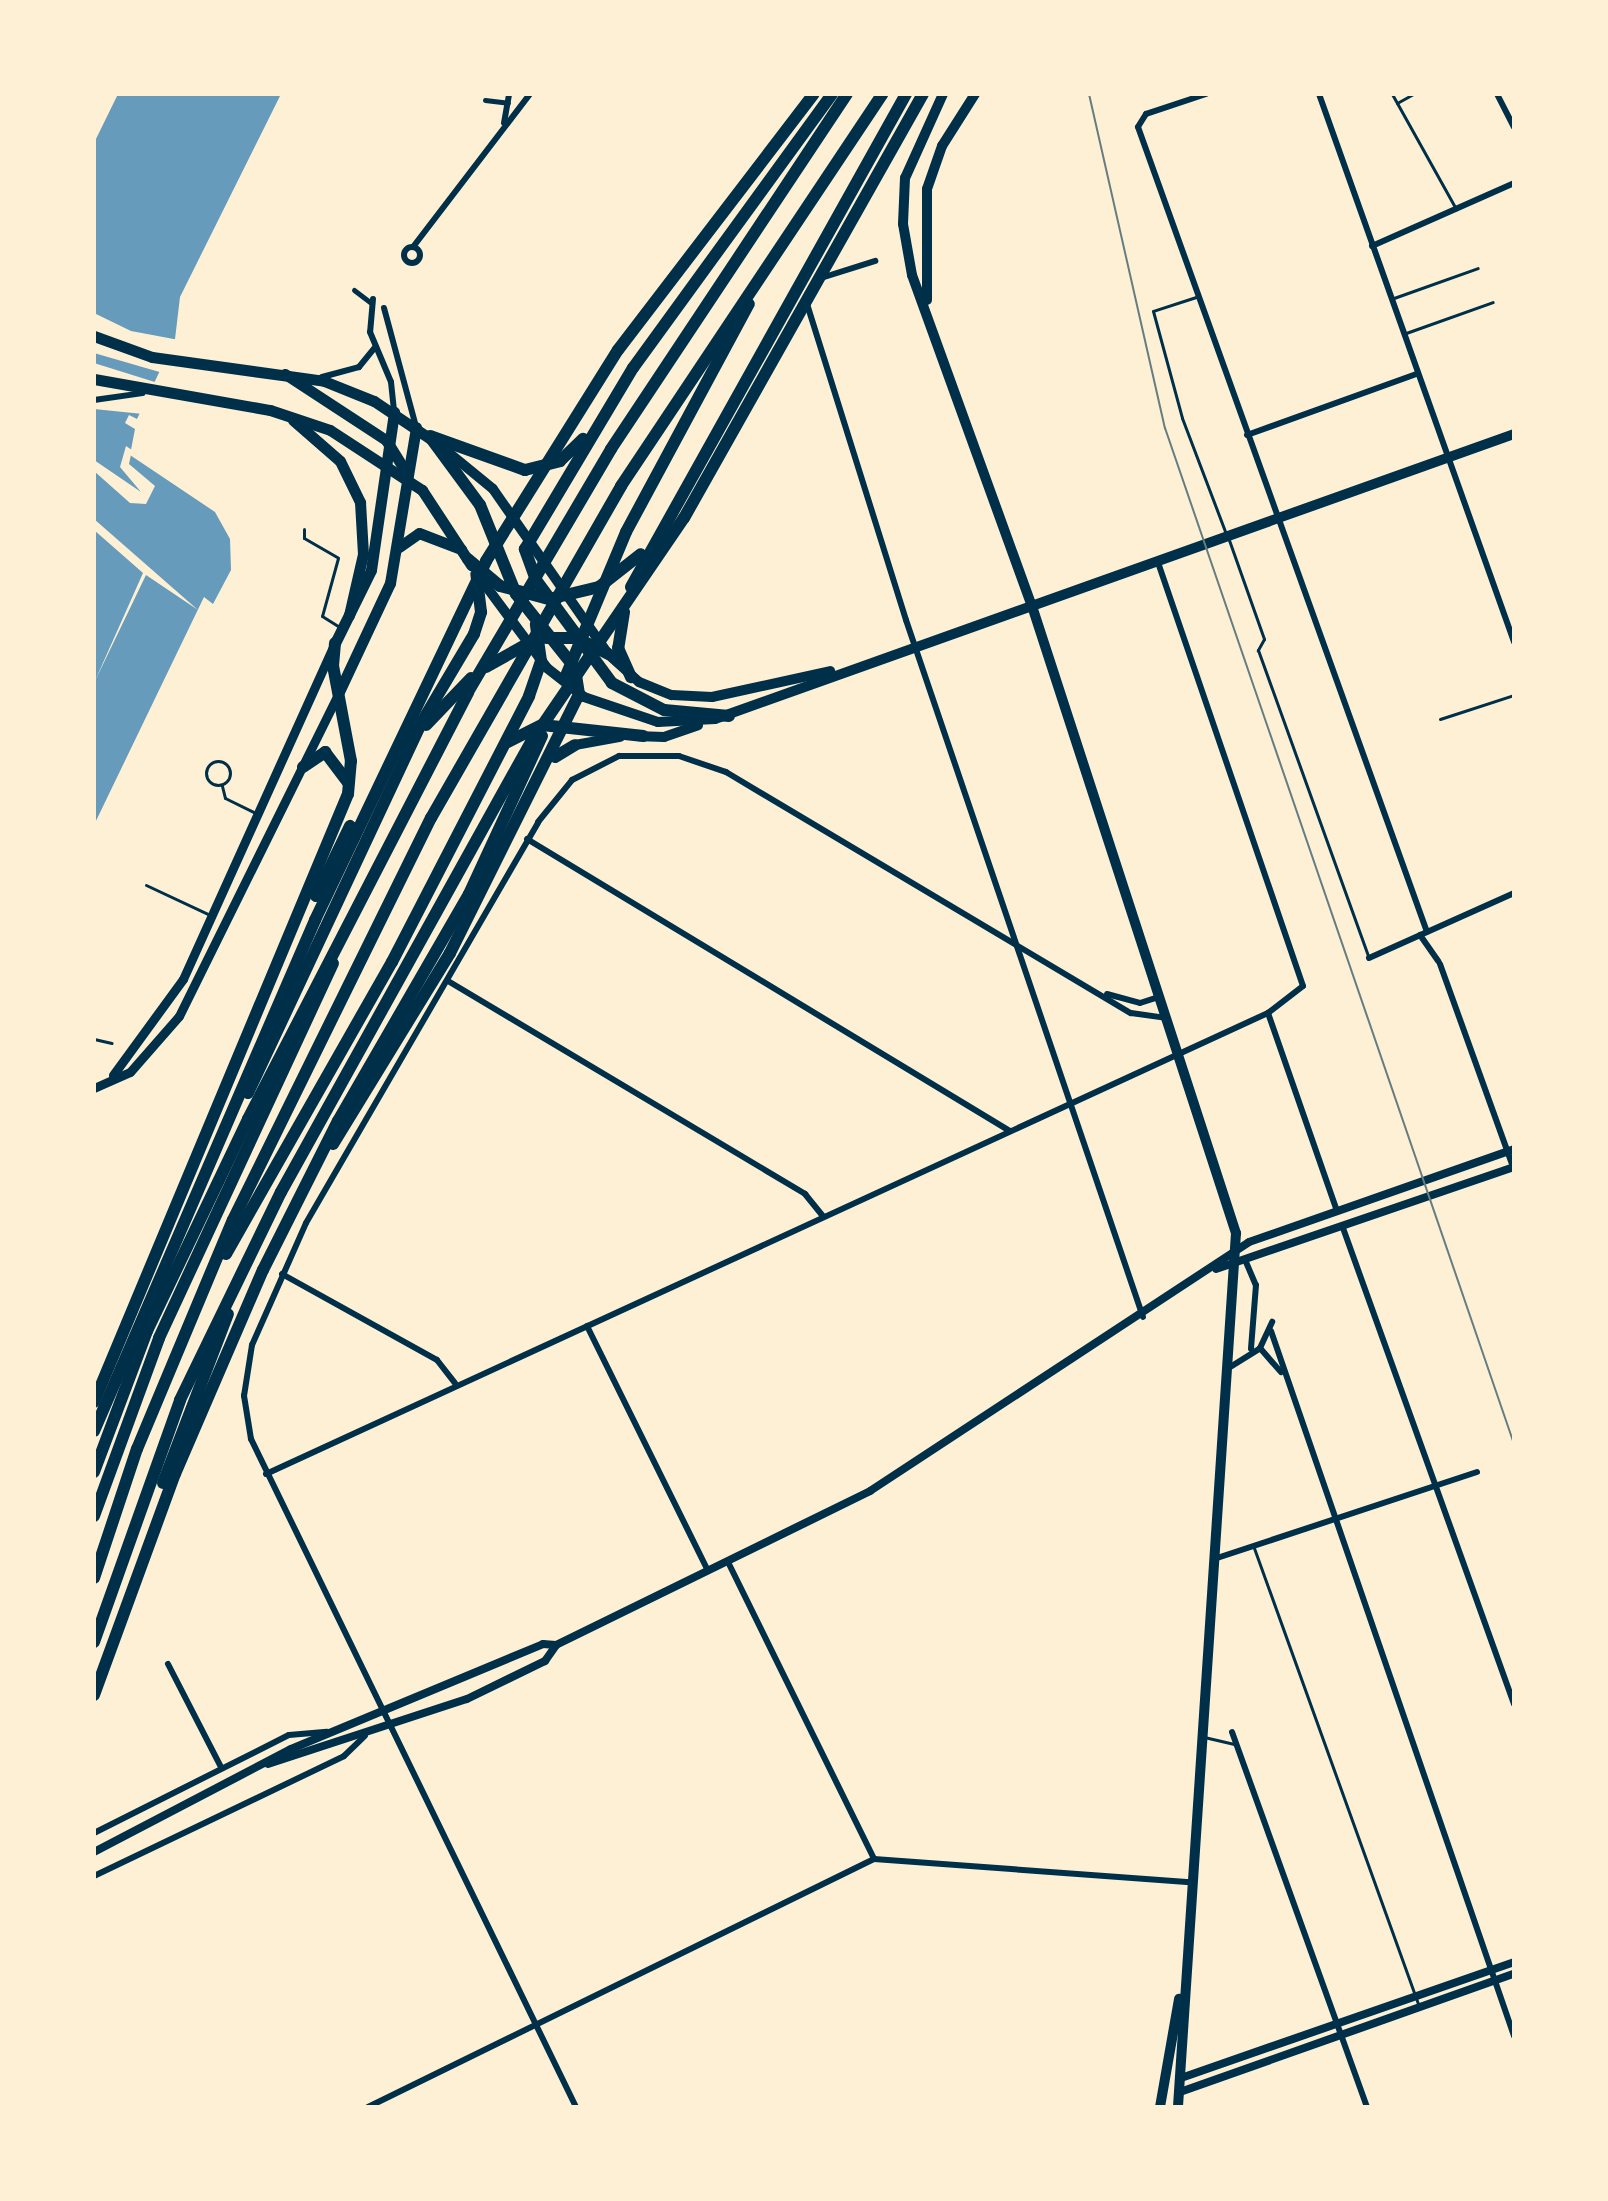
<!DOCTYPE html>
<style>
body{margin:0}
#map{position:relative;width:1608px;height:2201px;overflow:hidden;background:#fdf0d5;font-family:"DM Sans",sans-serif}
div>[style]{position:absolute}
[style*='--x']{left:calc(var(--x)*1px);top:calc(var(--y)*1px);width:calc(var(--w)*1px);rotate:calc(var(--a)*1deg)}
.water>*{inset:0;background:#669bbc}
.pier>*{inset:0;background:#fdf0d5}
.service>*{height:3px;margin:-1.5px;padding:0 1.5px;transform-origin:1.5px;border-radius:1.5px;background:#003049}
.service>.ring{margin:-1.5px;padding:0;box-sizing:content-box;background:none;border:3px solid #003049;border-radius:50%}
.pedestrian>*{height:5px;margin:-2.5px;padding:0 2.5px;transform-origin:2.5px;border-radius:2.5px;background:#003049}
.minor>*{height:6px;margin:-3px;padding:0 3px;transform-origin:3px;border-radius:3px;background:#003049}
.minor>.ring{margin:-3px;padding:0;box-sizing:content-box;background:none;border:6px solid #003049;border-radius:50%}
.tertiary>*{height:8px;margin:-4px;padding:0 4px;transform-origin:4px;border-radius:4px;background:#003049}
.secondary>*{height:9px;margin:-4.5px;padding:0 4.5px;transform-origin:4.5px;border-radius:4.5px;background:#003049}
.primary>*{height:10px;margin:-5px;padding:0 5px;transform-origin:5px;border-radius:5px;background:#003049}
.trunk>*{height:11px;margin:-5.5px;padding:0 5.5px;transform-origin:5.5px;border-radius:5.5px;background:#003049}
.motorway>*{height:12px;margin:-6px;padding:0 6px;transform-origin:6px;border-radius:6px;background:#003049}
.tram>*{height:2px;margin:-1px;padding:0 1px;transform-origin:1px;border-radius:1px;background:#657d81}
span{translate:-50% -50%;white-space:nowrap;text-align:center;line-height:1.15;-webkit-text-stroke:8px #fdf0d5;paint-order:stroke}
.frame{position:absolute;inset:0;border:96px solid #fdf0d5;pointer-events:none}
</style>
<div id="map">
<div class="water">
<div style="clip-path:polygon(118px 94px,281px 94px,180px 297px,175px 339px,137px 419px,129px 415px,125px 423px,135px 429px,130px 455px,215px 512px,230px 539px,231px 570px,213px 604px,204px 597px,94px 825px,94px 143px)"></div>
</div>
<div class="pier">
<div style="clip-path:polygon(94px 313px,131px 331px,179px 340px,163px 373px,94px 353px)"></div>
<div style="clip-path:polygon(94px 363px,158px 383px,143px 414px,94px 409px)"></div>
<div style="clip-path:polygon(126px 446px,132px 450px,129px 464px,155px 486px,146px 504px,130px 503px,94px 471px,94px 460px,141px 492px,120px 467px)"></div>
<div style="clip-path:polygon(94px 519px,198px 610px,146px 575px,94px 683px,143px 573px,94px 530px)"></div>
</div>
<div class="service">
<div style="--x:1392;--y:94;--w:132;--a:60.9"></div>
<div style="--x:1397;--y:103;--w:18;--a:-29"></div>
<div style="--x:1196;--y:297;--w:45;--a:162"></div>
<div style="--x:1153;--y:311;--w:111;--a:74.8"></div>
<div style="--x:1182;--y:418;--w:124;--a:69.2"></div>
<div style="--x:1391;--y:299;--w:92;--a:-19.6"></div>
<div style="--x:1406;--y:333;--w:92;--a:-19.6"></div>
<div style="--x:304;--y:529;--w:9;--a:90"></div>
<div style="--x:304;--y:538;--w:39;--a:30"></div>
<div style="--x:338;--y:558;--w:60;--a:105.4"></div>
<div style="--x:322;--y:616;--w:22;--a:32"></div>
<div style="--x:1229;--y:540;--w:105;--a:70.5"></div>
<div style="--x:1264;--y:639;--w:13;--a:119"></div>
<div style="--x:1258;--y:650;--w:327;--a:70.2"></div>
<div style="--x:1440;--y:719;--w:78;--a:-18"></div>
<div class="ring" style="left:206px;top:761px;width:21px;height:21px"></div>
<div style="--x:222;--y:786;--w:12;--a:76"></div>
<div style="--x:225;--y:798;--w:32;--a:26"></div>
<div style="--x:146;--y:885;--w:71;--a:25.1"></div>
<div style="--x:94;--y:1039;--w:18;--a:13"></div>
<div style="--x:1254;--y:1548;--w:488;--a:70.2"></div>
<div style="--x:1204;--y:1737;--w:32;--a:13"></div>
</div>
<div class="pedestrian">
<div style="--x:485;--y:100;--w:23;--a:7"></div>
<div style="--x:354;--y:290;--w:21;--a:37"></div>
</div>
<div class="minor">
<div style="--x:1206;--y:94;--w:63;--a:161.6"></div>
<div style="--x:1146;--y:114;--w:15;--a:122"></div>
<div style="--x:1138;--y:127;--w:855;--a:70.25"></div>
<div style="--x:1319;--y:94;--w:582;--a:70.41"></div>
<div style="--x:1497;--y:94;--w:37;--a:63"></div>
<div style="--x:504;--y:123;--w:29;--a:-80"></div>
<div style="--x:1372;--y:246;--w:155;--a:-23.9"></div>
<div class="ring" style="left:404px;top:247px;width:10px;height:10px"></div>
<div style="--x:413;--y:247;--w:193;--a:-52.6"></div>
<div style="--x:821;--y:278;--w:57;--a:-17.5"></div>
<div style="--x:373;--y:299;--w:33;--a:95"></div>
<div style="--x:370;--y:332;--w:54;--a:67.2"></div>
<div style="--x:391;--y:382;--w:30;--a:84"></div>
<div style="--x:807;--y:304;--w:331;--a:72.6"></div>
<div style="--x:906;--y:620;--w:736;--a:71.22"></div>
<div style="--x:384;--y:308;--w:123;--a:74.9"></div>
<div style="--x:322;--y:377;--w:38;--a:-15"></div>
<div style="--x:359;--y:367;--w:26;--a:-51"></div>
<div style="--x:94;--y:400;--w:49;--a:-8.1"></div>
<div style="--x:1247;--y:435;--w:180;--a:-19.8"></div>
<div style="--x:527;--y:839;--w:564;--a:31.16"></div>
<div style="--x:1420;--y:935;--w:32;--a:55"></div>
<div style="--x:1369;--y:958;--w:159;--a:-24.1"></div>
<div style="--x:1440;--y:964;--w:218;--a:70.2"></div>
<div style="--x:448;--y:981;--w:416;--a:30.8"></div>
<div style="--x:805;--y:1194;--w:28;--a:51"></div>
<div style="--x:1107;--y:994;--w:34;--a:15"></div>
<div style="--x:1140;--y:1003;--w:20;--a:-18"></div>
<div style="--x:1268;--y:1013;--w:210;--a:70.8"></div>
<div style="--x:1343;--y:1228;--w:506;--a:70.24"></div>
<div style="--x:1246;--y:1262;--w:25;--a:67"></div>
<div style="--x:1256;--y:1285;--w:64;--a:94.5"></div>
<div style="--x:282;--y:1274;--w:177;--a:29"></div>
<div style="--x:437;--y:1360;--w:29;--a:52"></div>
<div style="--x:587;--y:1326;--w:273;--a:63.7"></div>
<div style="--x:1271;--y:1331;--w:746;--a:70.98"></div>
<div style="--x:1260;--y:1348;--w:29;--a:-65"></div>
<div style="--x:1227;--y:1369;--w:39;--a:-32"></div>
<div style="--x:1260;--y:1348;--w:32;--a:49"></div>
<div style="--x:266;--y:1474;--w:1103;--a:-24.71"></div>
<div style="--x:1268;--y:1013;--w:44;--a:-37.6"></div>
<div style="--x:1303;--y:986;--w:450;--a:-108.9"></div>
<div style="--x:1214;--y:1559;--w:277;--a:-18.3"></div>
<div style="--x:728;--y:1562;--w:331;--a:63.8"></div>
<div style="--x:168;--y:1664;--w:116;--a:62.8"></div>
<div style="--x:1232;--y:1732;--w:399;--a:70.2"></div>
<div style="--x:94;--y:1833;--w:218;--a:-26.7"></div>
<div style="--x:289;--y:1735;--w:38;--a:-5"></div>
<div style="--x:94;--y:1876;--w:277;--a:-25.6"></div>
<div style="--x:344;--y:1756;--w:29;--a:-44"></div>
<div style="--x:368;--y:2107;--w:564;--a:-26.11"></div>
<div style="--x:874;--y:1859;--w:317;--a:4.2"></div>
<div style="--x:576;--y:2107;--w:743;--a:-115.94"></div>
<div style="--x:251;--y:1439;--w:44;--a:-99.2"></div>
<div style="--x:244;--y:1396;--w:52;--a:-81.1"></div>
<div style="--x:252;--y:1345;--w:133;--a:-66.1"></div>
<div style="--x:306;--y:1223;--w:463;--a:-59.9"></div>
<div style="--x:538;--y:822;--w:54;--a:-51"></div>
<div style="--x:572;--y:780;--w:53;--a:-27.1"></div>
<div style="--x:619;--y:756;--w:60;--a:0"></div>
<div style="--x:679;--y:756;--w:50;--a:18.8"></div>
<div style="--x:726;--y:772;--w:471;--a:30.8"></div>
<div style="--x:1131;--y:1013;--w:35;--a:8"></div>
</div>
<div class="tertiary">
<div style="--x:1216;--y:1269;--w:315;--a:-18.9"></div>
<div style="--x:268;--y:1764;--w:209;--a:-18.1"></div>
<div style="--x:467;--y:1699;--w:87;--a:-26"></div>
<div style="--x:545;--y:1661;--w:19;--a:-55"></div>
<div style="--x:556;--y:1645;--w:350;--a:-26.1"></div>
<div style="--x:870;--y:1491;--w:453;--a:-33.3"></div>
<div style="--x:1249;--y:1242;--w:281;--a:-19.3"></div>
<div style="--x:94;--y:1852;--w:222;--a:-27.6"></div>
<div style="--x:291;--y:1749;--w:273;--a:-22.6"></div>
<div style="--x:543;--y:1644;--w:13;--a:4"></div>
<div style="--x:1181;--y:2078;--w:353;--a:-19.2"></div>
<div style="--x:1180;--y:2092;--w:354;--a:-19.5"></div>
</div>
<div class="secondary">
<div style="--x:113;--y:1075;--w:119;--a:-53.9"></div>
<div style="--x:183;--y:979;--w:362;--a:-65.7"></div>
<div style="--x:94;--y:1088;--w:39;--a:-24"></div>
<div style="--x:130;--y:1072;--w:74;--a:-48.8"></div>
<div style="--x:179;--y:1016;--w:359;--a:-63.7"></div>
</div>
<div class="primary">
<div style="--x:943;--y:94;--w:92;--a:114.3"></div>
<div style="--x:905;--y:178;--w:46;--a:92.5"></div>
<div style="--x:903;--y:224;--w:52;--a:80"></div>
<div style="--x:912;--y:275;--w:349;--a:70.1"></div>
<div style="--x:1031;--y:603;--w:663;--a:71.98"></div>
<div style="--x:1236;--y:1233;--w:876;--a:93.8"></div>
<div style="--x:927;--y:300;--w:111;--a:-90"></div>
<div style="--x:927;--y:189;--w:46;--a:-70.8"></div>
<div style="--x:942;--y:146;--w:62;--a:-57.6"></div>
<div style="--x:437;--y:443;--w:72;--a:39.4"></div>
<div style="--x:493;--y:489;--w:201;--a:55.1"></div>
<div style="--x:608;--y:654;--w:42;--a:42.1"></div>
<div style="--x:639;--y:682;--w:35;--a:22"></div>
<div style="--x:672;--y:695;--w:40;--a:2.9"></div>
<div style="--x:712;--y:697;--w:121;--a:-12.4"></div>
<div style="--x:477;--y:574;--w:117;--a:53.3"></div>
<div style="--x:547;--y:668;--w:47;--a:38.1"></div>
<div style="--x:584;--y:697;--w:78;--a:18.7"></div>
<div style="--x:658;--y:722;--w:57;--a:-3"></div>
<div style="--x:715;--y:719;--w:848;--a:-19.63"></div>
<div style="--x:636;--y:736;--w:28;--a:2"></div>
<div style="--x:664;--y:737;--w:36;--a:-19"></div>
<div style="--x:575;--y:745;--w:46;--a:-10.1"></div>
<div style="--x:1160;--y:2107;--w:110;--a:-80"></div>
</div>
<div class="trunk">
<div style="--x:94;--y:336;--w:62;--a:19.9"></div>
<div style="--x:152;--y:357;--w:174;--a:7.9"></div>
<div style="--x:324;--y:381;--w:54;--a:21.8"></div>
<div style="--x:374;--y:401;--w:70;--a:33.9"></div>
<div style="--x:285;--y:374;--w:121;--a:33.2"></div>
<div style="--x:386;--y:440;--w:40;--a:58"></div>
<div style="--x:94;--y:379;--w:179;--a:10"></div>
<div style="--x:270;--y:410;--w:63;--a:18.4"></div>
<div style="--x:330;--y:430;--w:110;--a:33.1"></div>
<div style="--x:422;--y:490;--w:90;--a:56.8"></div>
<div style="--x:293;--y:420;--w:62;--a:41.1"></div>
<div style="--x:340;--y:461;--w:46;--a:64"></div>
<div style="--x:360;--y:502;--w:52;--a:86.7"></div>
<div style="--x:363;--y:554;--w:63;--a:102.9"></div>
<div style="--x:399;--y:547;--w:24;--a:-35"></div>
<div style="--x:419;--y:533;--w:45;--a:20.9"></div>
<div style="--x:335;--y:643;--w:81;--a:-63.7"></div>
<div style="--x:371;--y:570;--w:160;--a:-81.7"></div>
<div style="--x:338;--y:694;--w:123;--a:-64.9"></div>
<div style="--x:390;--y:583;--w:158;--a:-80.5"></div>
</div>
<div class="motorway">
<div style="--x:430;--y:436;--w:101;--a:19.7"></div>
<div style="--x:525;--y:470;--w:36;--a:-14"></div>
<div style="--x:560;--y:461;--w:32;--a:-44"></div>
<div style="--x:468;--y:559;--w:42;--a:40.2"></div>
<div style="--x:500;--y:586;--w:51;--a:14.9"></div>
<div style="--x:549;--y:599;--w:51;--a:-13.5"></div>
<div style="--x:599;--y:587;--w:53;--a:-38.2"></div>
<div style="--x:631;--y:587;--w:565;--a:-60.85"></div>
<div style="--x:624;--y:612;--w:36;--a:99"></div>
<div style="--x:618;--y:648;--w:32;--a:66"></div>
<div style="--x:546;--y:638;--w:31;--a:0"></div>
<div style="--x:577;--y:638;--w:35;--a:27"></div>
<div style="--x:486;--y:667;--w:49;--a:-29.2"></div>
<div style="--x:565;--y:678;--w:158;--a:-67.3"></div>
<div style="--x:626;--y:532;--w:259;--a:-61.7"></div>
<div style="--x:729;--y:716;--w:65;--a:-174.7"></div>
<div style="--x:664;--y:710;--w:59;--a:-152.6"></div>
<div style="--x:612;--y:683;--w:128;--a:-126.4"></div>
<div style="--x:536;--y:580;--w:33;--a:-110"></div>
<div style="--x:525;--y:549;--w:211;--a:-59.2"></div>
<div style="--x:633;--y:368;--w:339;--a:-54"></div>
<div style="--x:426;--y:725;--w:65;--a:-46.2"></div>
<div style="--x:508;--y:742;--w:38;--a:-27"></div>
<div style="--x:542;--y:725;--w:102;--a:6.2"></div>
<div style="--x:555;--y:757;--w:23;--a:-31"></div>
<div style="--x:303;--y:767;--w:27;--a:-34"></div>
<div style="--x:325;--y:752;--w:39;--a:53"></div>
<div style="--x:316;--y:896;--w:78;--a:-64.1"></div>
<div style="--x:248;--y:1093;--w:412;--a:-64.9"></div>
<div style="--x:423;--y:720;--w:100;--a:-59.3"></div>
<div style="--x:474;--y:634;--w:23;--a:-72"></div>
<div style="--x:481;--y:612;--w:38;--a:-97"></div>
<div style="--x:333;--y:1144;--w:224;--a:-58.5"></div>
<div style="--x:450;--y:953;--w:289;--a:-63.5"></div>
<div style="--x:579;--y:694;--w:26;--a:-99"></div>
<div style="--x:575;--y:668;--w:95;--a:-128.6"></div>
<div style="--x:516;--y:594;--w:96;--a:-112"></div>
<div style="--x:480;--y:505;--w:81;--a:-126.4"></div>
<div style="--x:226;--y:1254;--w:336;--a:-60.4"></div>
<div style="--x:392;--y:962;--w:299;--a:-62.7"></div>
<div style="--x:529;--y:696;--w:37;--a:-71"></div>
<div style="--x:541;--y:661;--w:37;--a:-98"></div>
<div style="--x:94;--y:1402;--w:659;--a:-67.33"></div>
<div style="--x:348;--y:794;--w:33;--a:-85"></div>
<div style="--x:351;--y:761;--w:97;--a:-100.7"></div>
<div style="--x:333;--y:666;--w:23;--a:-85"></div>
<div style="--x:94;--y:1431;--w:557;--a:-66.61"></div>
<div style="--x:315;--y:920;--w:398;--a:-64.5"></div>
<div style="--x:486;--y:561;--w:249;--a:-58"></div>
<div style="--x:618;--y:350;--w:322;--a:-52.6"></div>
<div style="--x:94;--y:1472;--w:151;--a:-69.4"></div>
<div style="--x:147;--y:1331;--w:235;--a:-64.5"></div>
<div style="--x:248;--y:1119;--w:480;--a:-62.7"></div>
<div style="--x:468;--y:692;--w:282;--a:-59.5"></div>
<div style="--x:611;--y:449;--w:426;--a:-56.4"></div>
<div style="--x:163;--y:1483;--w:181;--a:-69"></div>
<div style="--x:94;--y:1516;--w:189;--a:-69.9"></div>
<div style="--x:159;--y:1338;--w:413;--a:-65.1"></div>
<div style="--x:94;--y:1578;--w:136;--a:-71.6"></div>
<div style="--x:137;--y:1449;--w:248;--a:-67.3"></div>
<div style="--x:233;--y:1220;--w:448;--a:-63.8"></div>
<div style="--x:431;--y:818;--w:383;--a:-60.2"></div>
<div style="--x:621;--y:486;--w:471;--a:-56.3"></div>
<div style="--x:94;--y:1642;--w:257;--a:-70.4"></div>
<div style="--x:180;--y:1400;--w:231;--a:-64.1"></div>
<div style="--x:281;--y:1192;--w:515;--a:-60.95"></div>
<div style="--x:531;--y:742;--w:271;--a:-55.7"></div>
<div style="--x:684;--y:518;--w:487;--a:-60.6"></div>
<div style="--x:94;--y:1695;--w:235;--a:-69.9"></div>
<div style="--x:175;--y:1474;--w:222;--a:-66.7"></div>
<div style="--x:263;--y:1270;--w:167;--a:-63.3"></div>
<div style="--x:338;--y:1121;--w:262;--a:-60"></div>
<div style="--x:469;--y:894;--w:174;--a:-65.2"></div>
</div>
<div class="tram">
<div style="--x:1089;--y:94;--w:343;--a:77.2"></div>
<div style="--x:1165;--y:428;--w:1074;--a:71.04"></div>
</div>
<div class="frame"></div>
</div>
